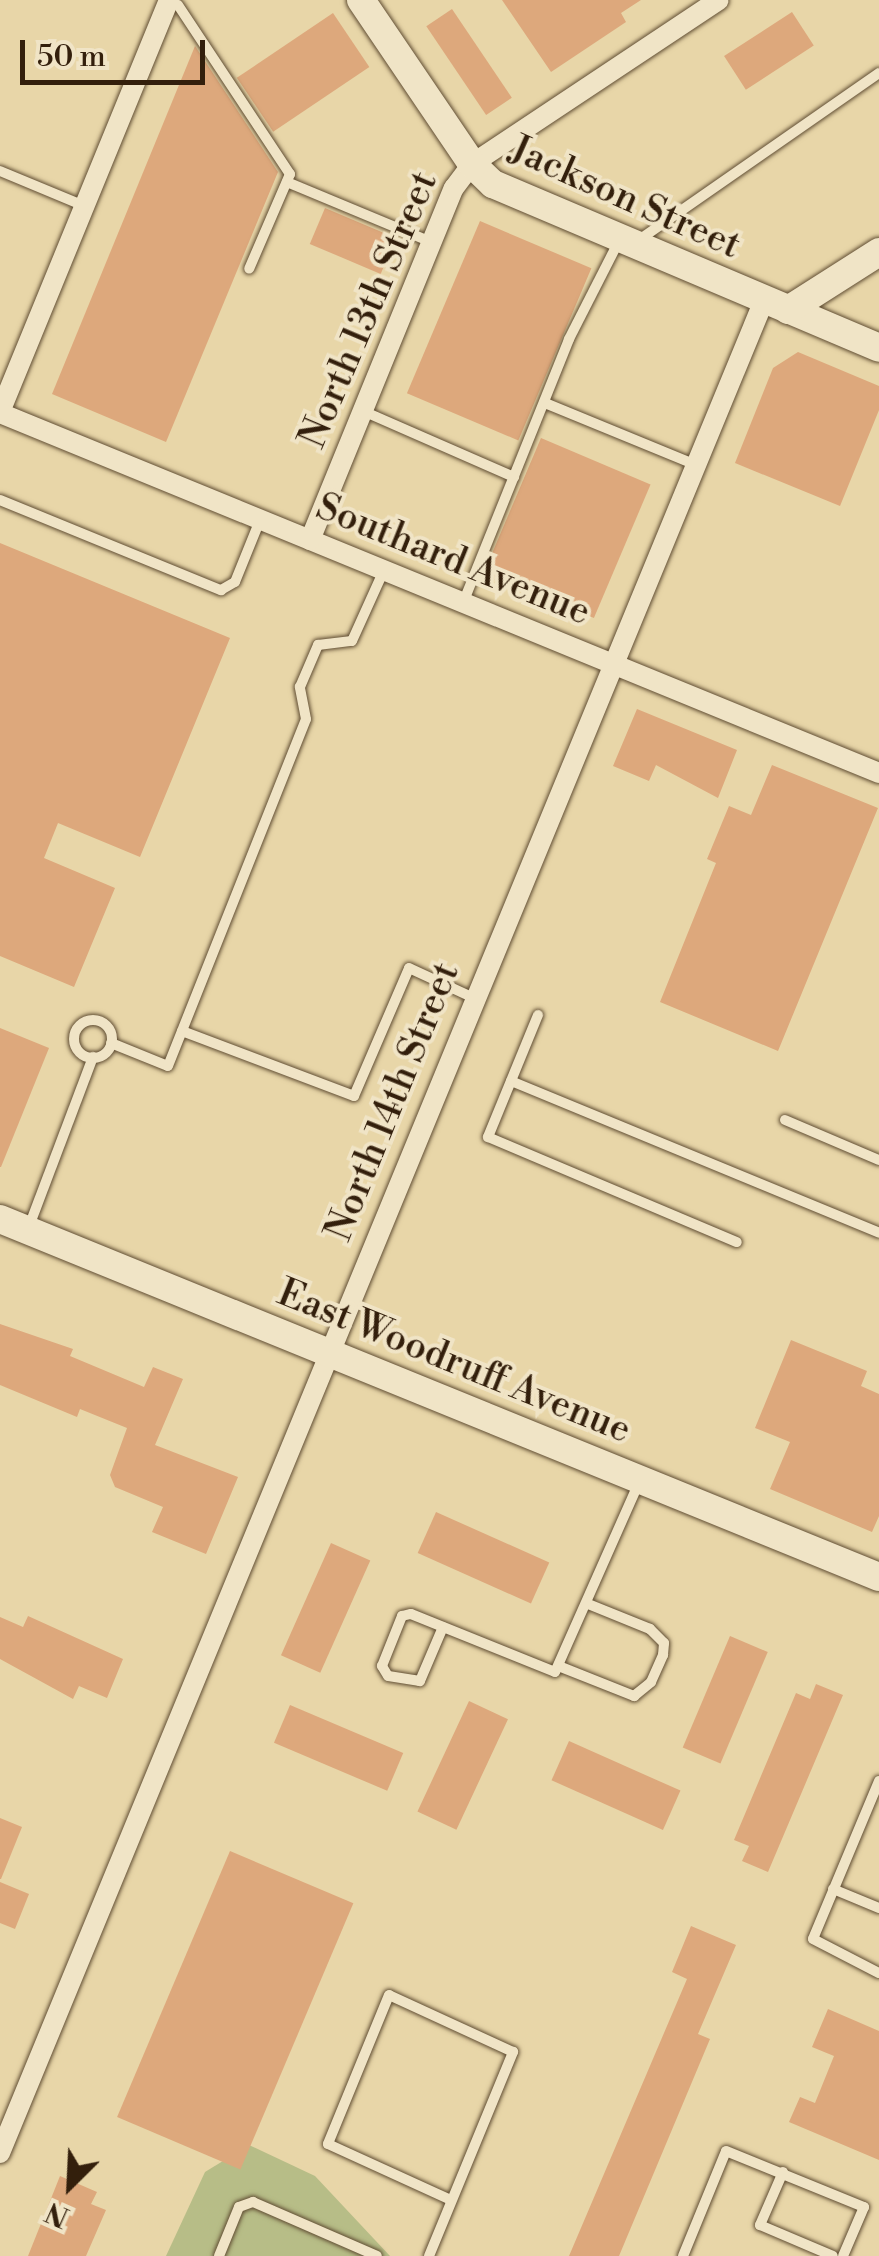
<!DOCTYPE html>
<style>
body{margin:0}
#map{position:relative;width:879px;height:2256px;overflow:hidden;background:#e8d6a8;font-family:"Libre Bodoni",serif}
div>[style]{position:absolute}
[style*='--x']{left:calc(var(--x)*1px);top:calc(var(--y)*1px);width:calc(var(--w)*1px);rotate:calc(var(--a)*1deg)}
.green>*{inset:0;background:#b7bd87}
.building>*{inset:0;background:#dda87c;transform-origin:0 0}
.roads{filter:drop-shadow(0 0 2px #604d33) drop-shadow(0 0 2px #604d33)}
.lane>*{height:10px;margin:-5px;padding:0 5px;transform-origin:5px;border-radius:5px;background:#f0e4c6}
.lane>.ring{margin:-5px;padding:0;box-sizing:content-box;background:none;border:10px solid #f0e4c6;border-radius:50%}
.street>*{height:20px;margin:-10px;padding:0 10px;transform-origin:10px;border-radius:10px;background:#f0e4c6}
.secondary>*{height:28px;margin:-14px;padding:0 14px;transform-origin:14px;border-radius:14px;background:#f0e4c6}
span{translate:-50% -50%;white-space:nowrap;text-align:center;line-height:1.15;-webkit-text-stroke:8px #f0e4c6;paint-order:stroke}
.street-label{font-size:38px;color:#331f0c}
.north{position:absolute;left:20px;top:2136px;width:100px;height:100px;-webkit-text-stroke:8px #f0e4c6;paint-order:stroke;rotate:204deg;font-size:28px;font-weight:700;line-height:40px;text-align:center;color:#331f0c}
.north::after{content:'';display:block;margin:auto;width:35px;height:45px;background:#331f0c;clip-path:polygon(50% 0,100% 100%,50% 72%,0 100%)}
.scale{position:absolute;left:20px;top:40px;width:185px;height:45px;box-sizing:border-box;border:5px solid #331f0c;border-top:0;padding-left:12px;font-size:30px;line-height:35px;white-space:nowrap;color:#331f0c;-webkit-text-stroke:8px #f0e4c6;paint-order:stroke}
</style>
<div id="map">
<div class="green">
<div style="clip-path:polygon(249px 2145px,315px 2176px,390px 2256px,166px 2256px,205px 2172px)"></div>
</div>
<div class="building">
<div style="clip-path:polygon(502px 0,641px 0,621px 13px,626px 22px,551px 72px)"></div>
<div style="left:452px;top:9px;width:107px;height:31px;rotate:56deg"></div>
<div style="left:792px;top:12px;width:40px;height:81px;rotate:57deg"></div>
<div style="left:333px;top:13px;width:65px;height:116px;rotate:56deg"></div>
<div style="clip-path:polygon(195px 46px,278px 172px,166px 442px,52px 394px)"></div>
<div style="left:325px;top:208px;width:77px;height:39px;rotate:23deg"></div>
<div style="left:480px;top:221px;width:121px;height:187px;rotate:23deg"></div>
<div style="clip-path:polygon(798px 352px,879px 386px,879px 410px,840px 506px,735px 463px,773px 368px)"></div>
<div style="left:541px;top:438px;width:119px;height:145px;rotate:23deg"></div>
<div style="clip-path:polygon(0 543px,230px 638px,140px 857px,58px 823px,44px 858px,115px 888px,74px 987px,0 956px)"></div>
<div style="clip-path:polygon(637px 709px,737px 750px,718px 798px,656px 765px,649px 781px,613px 766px)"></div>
<div style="clip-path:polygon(772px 765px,878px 808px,778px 1051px,660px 1002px,716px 863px,707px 859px,729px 806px,751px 815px)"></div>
<div style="clip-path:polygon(0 1028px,49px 1048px,1px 1167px,0 1167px)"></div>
<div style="clip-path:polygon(0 1324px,73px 1349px,70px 1356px,144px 1387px,153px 1367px,183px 1379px,155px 1445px,238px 1477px,206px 1554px,152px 1532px,163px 1507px,115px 1487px,110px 1475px,127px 1428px,80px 1409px,77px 1417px,0 1385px)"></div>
<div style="clip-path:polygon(791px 1340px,867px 1371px,861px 1386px,879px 1394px,879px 1516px,872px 1532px,770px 1489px,790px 1442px,755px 1428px)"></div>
<div style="left:436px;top:1512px;width:124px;height:45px;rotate:24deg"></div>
<div style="left:331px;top:1543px;width:43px;height:123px;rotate:24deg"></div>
<div style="clip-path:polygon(28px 1616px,123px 1659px,107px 1698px,79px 1686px,73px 1699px,0 1659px,0 1617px,23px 1627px)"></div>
<div style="left:730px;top:1636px;width:41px;height:121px;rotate:23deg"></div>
<div style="clip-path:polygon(816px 1684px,843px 1695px,768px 1872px,742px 1861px,749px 1846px,734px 1840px,796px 1693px,810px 1699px)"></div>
<div style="left:469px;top:1701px;width:43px;height:122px;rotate:25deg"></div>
<div style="left:290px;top:1705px;width:123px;height:41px;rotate:23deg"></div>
<div style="left:569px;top:1741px;width:122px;height:43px;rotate:24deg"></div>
<div style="clip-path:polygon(0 1818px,22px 1827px,1px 1879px,0 1879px)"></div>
<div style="left:230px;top:1851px;width:134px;height:289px;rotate:23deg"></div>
<div style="clip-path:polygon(0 1882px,29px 1894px,15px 1929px,0 1923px)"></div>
<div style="clip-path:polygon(691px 1926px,736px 1945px,698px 2034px,710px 2039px,619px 2256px,569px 2256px,687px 1979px,672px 1972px)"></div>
<div style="clip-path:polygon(828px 2009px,879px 2031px,879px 2160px,789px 2122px,800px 2097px,815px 2103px,834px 2056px,812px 2047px)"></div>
<div style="clip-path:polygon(60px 2176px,97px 2192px,91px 2204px,106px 2210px,86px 2256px,28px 2256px)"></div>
</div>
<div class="roads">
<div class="lane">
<div style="--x:178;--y:5;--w:203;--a:56.5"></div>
<div style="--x:290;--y:174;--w:103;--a:113.3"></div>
<div style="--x:0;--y:171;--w:91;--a:22.6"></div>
<div style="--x:287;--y:182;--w:156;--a:22.6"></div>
<div style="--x:636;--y:242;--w:296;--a:-34.8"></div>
<div style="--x:545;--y:403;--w:161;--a:22.3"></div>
<div style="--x:363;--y:411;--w:165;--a:23.6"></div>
<div style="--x:0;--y:500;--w:239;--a:22.2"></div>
<div style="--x:221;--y:590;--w:16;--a:-30"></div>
<div style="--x:235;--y:582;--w:67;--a:-68"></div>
<div style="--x:463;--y:603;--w:284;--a:-68.1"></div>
<div style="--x:569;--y:339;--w:110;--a:-63"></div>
<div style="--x:538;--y:1015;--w:132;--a:112.3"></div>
<div style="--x:488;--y:1137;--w:270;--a:22.9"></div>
<div class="ring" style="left:74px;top:1020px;width:28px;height:28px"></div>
<div style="--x:182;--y:1031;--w:184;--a:20.7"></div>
<div style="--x:354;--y:1096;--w:139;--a:-66.7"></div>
<div style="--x:409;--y:968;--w:72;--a:24.8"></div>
<div style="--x:111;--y:1043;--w:61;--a:22"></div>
<div style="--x:168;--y:1066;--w:373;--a:-68.3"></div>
<div style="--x:306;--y:719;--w:33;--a:-101"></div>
<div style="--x:300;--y:687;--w:46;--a:-66.8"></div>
<div style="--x:318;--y:645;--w:34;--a:-7"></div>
<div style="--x:352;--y:641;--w:78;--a:-65.7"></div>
<div style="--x:511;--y:1081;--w:398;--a:22.4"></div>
<div style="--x:785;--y:1120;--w:102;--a:23.1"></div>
<div style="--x:28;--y:1229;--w:184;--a:-69.3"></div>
<div style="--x:443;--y:1627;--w:59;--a:113.1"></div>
<div style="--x:420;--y:1681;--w:32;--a:-171"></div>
<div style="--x:388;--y:1676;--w:12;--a:-121"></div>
<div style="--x:382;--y:1666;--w:54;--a:-68.2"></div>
<div style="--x:402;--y:1616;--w:9;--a:-13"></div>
<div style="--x:411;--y:1614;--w:155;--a:21.9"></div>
<div style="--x:555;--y:1672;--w:210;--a:-66.1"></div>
<div style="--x:561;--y:1667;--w:79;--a:21.7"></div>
<div style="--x:634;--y:1696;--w:22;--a:-39"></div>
<div style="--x:651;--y:1682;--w:30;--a:-66"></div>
<div style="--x:663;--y:1655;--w:12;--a:-85"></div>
<div style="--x:664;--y:1643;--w:20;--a:-135"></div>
<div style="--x:650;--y:1629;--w:67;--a:-158"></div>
<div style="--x:879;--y:1781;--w:171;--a:112.7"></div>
<div style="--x:813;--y:1939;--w:74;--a:27.3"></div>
<div style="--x:833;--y:1889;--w:50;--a:22.4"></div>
<div style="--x:783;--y:2172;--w:58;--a:113.5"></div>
<div style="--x:760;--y:2225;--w:79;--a:23"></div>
<div style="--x:219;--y:2256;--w:53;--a:-67.8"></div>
<div style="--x:239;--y:2207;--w:15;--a:-20"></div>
<div style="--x:253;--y:2202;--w:135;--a:23.5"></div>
<div style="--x:429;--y:2256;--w:221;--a:-67.6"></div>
<div style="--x:513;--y:2052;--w:136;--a:-155.3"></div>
<div style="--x:389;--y:1995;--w:161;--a:112.3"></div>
<div style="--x:328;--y:2144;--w:135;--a:24.5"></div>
<div style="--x:683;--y:2256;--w:113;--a:-67.7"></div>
<div style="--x:726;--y:2151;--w:149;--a:22.1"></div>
<div style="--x:864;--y:2207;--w:53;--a:113.2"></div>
</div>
<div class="street">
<div style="--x:0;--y:412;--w:445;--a:-67.7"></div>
<div style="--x:0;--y:413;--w:950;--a:22.27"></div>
<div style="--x:310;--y:540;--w:380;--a:-67.8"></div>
<div style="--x:454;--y:188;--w:30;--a:-53"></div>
<div style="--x:472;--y:164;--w:296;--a:-33.6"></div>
<div style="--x:0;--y:2153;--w:2004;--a:-67.59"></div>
</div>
<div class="secondary">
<div style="--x:361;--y:0;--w:198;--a:55.9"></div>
<div style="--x:472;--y:164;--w:29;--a:44"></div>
<div style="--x:493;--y:184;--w:419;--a:23"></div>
<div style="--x:788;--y:310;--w:108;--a:-32.5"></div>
<div style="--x:0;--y:1219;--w:949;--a:22.16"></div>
</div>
</div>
<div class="street-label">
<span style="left:625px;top:198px;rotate:24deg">Jackson Street</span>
<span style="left:369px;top:310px;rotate:-67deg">North 13th Street</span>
<span style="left:453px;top:560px;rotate:22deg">Southard Avenue</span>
<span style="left:393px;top:1102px;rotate:-68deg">North 14th Street</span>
<span style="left:454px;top:1362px;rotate:22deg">East Woodruff Avenue</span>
</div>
<div class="north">N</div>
<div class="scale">50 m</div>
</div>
